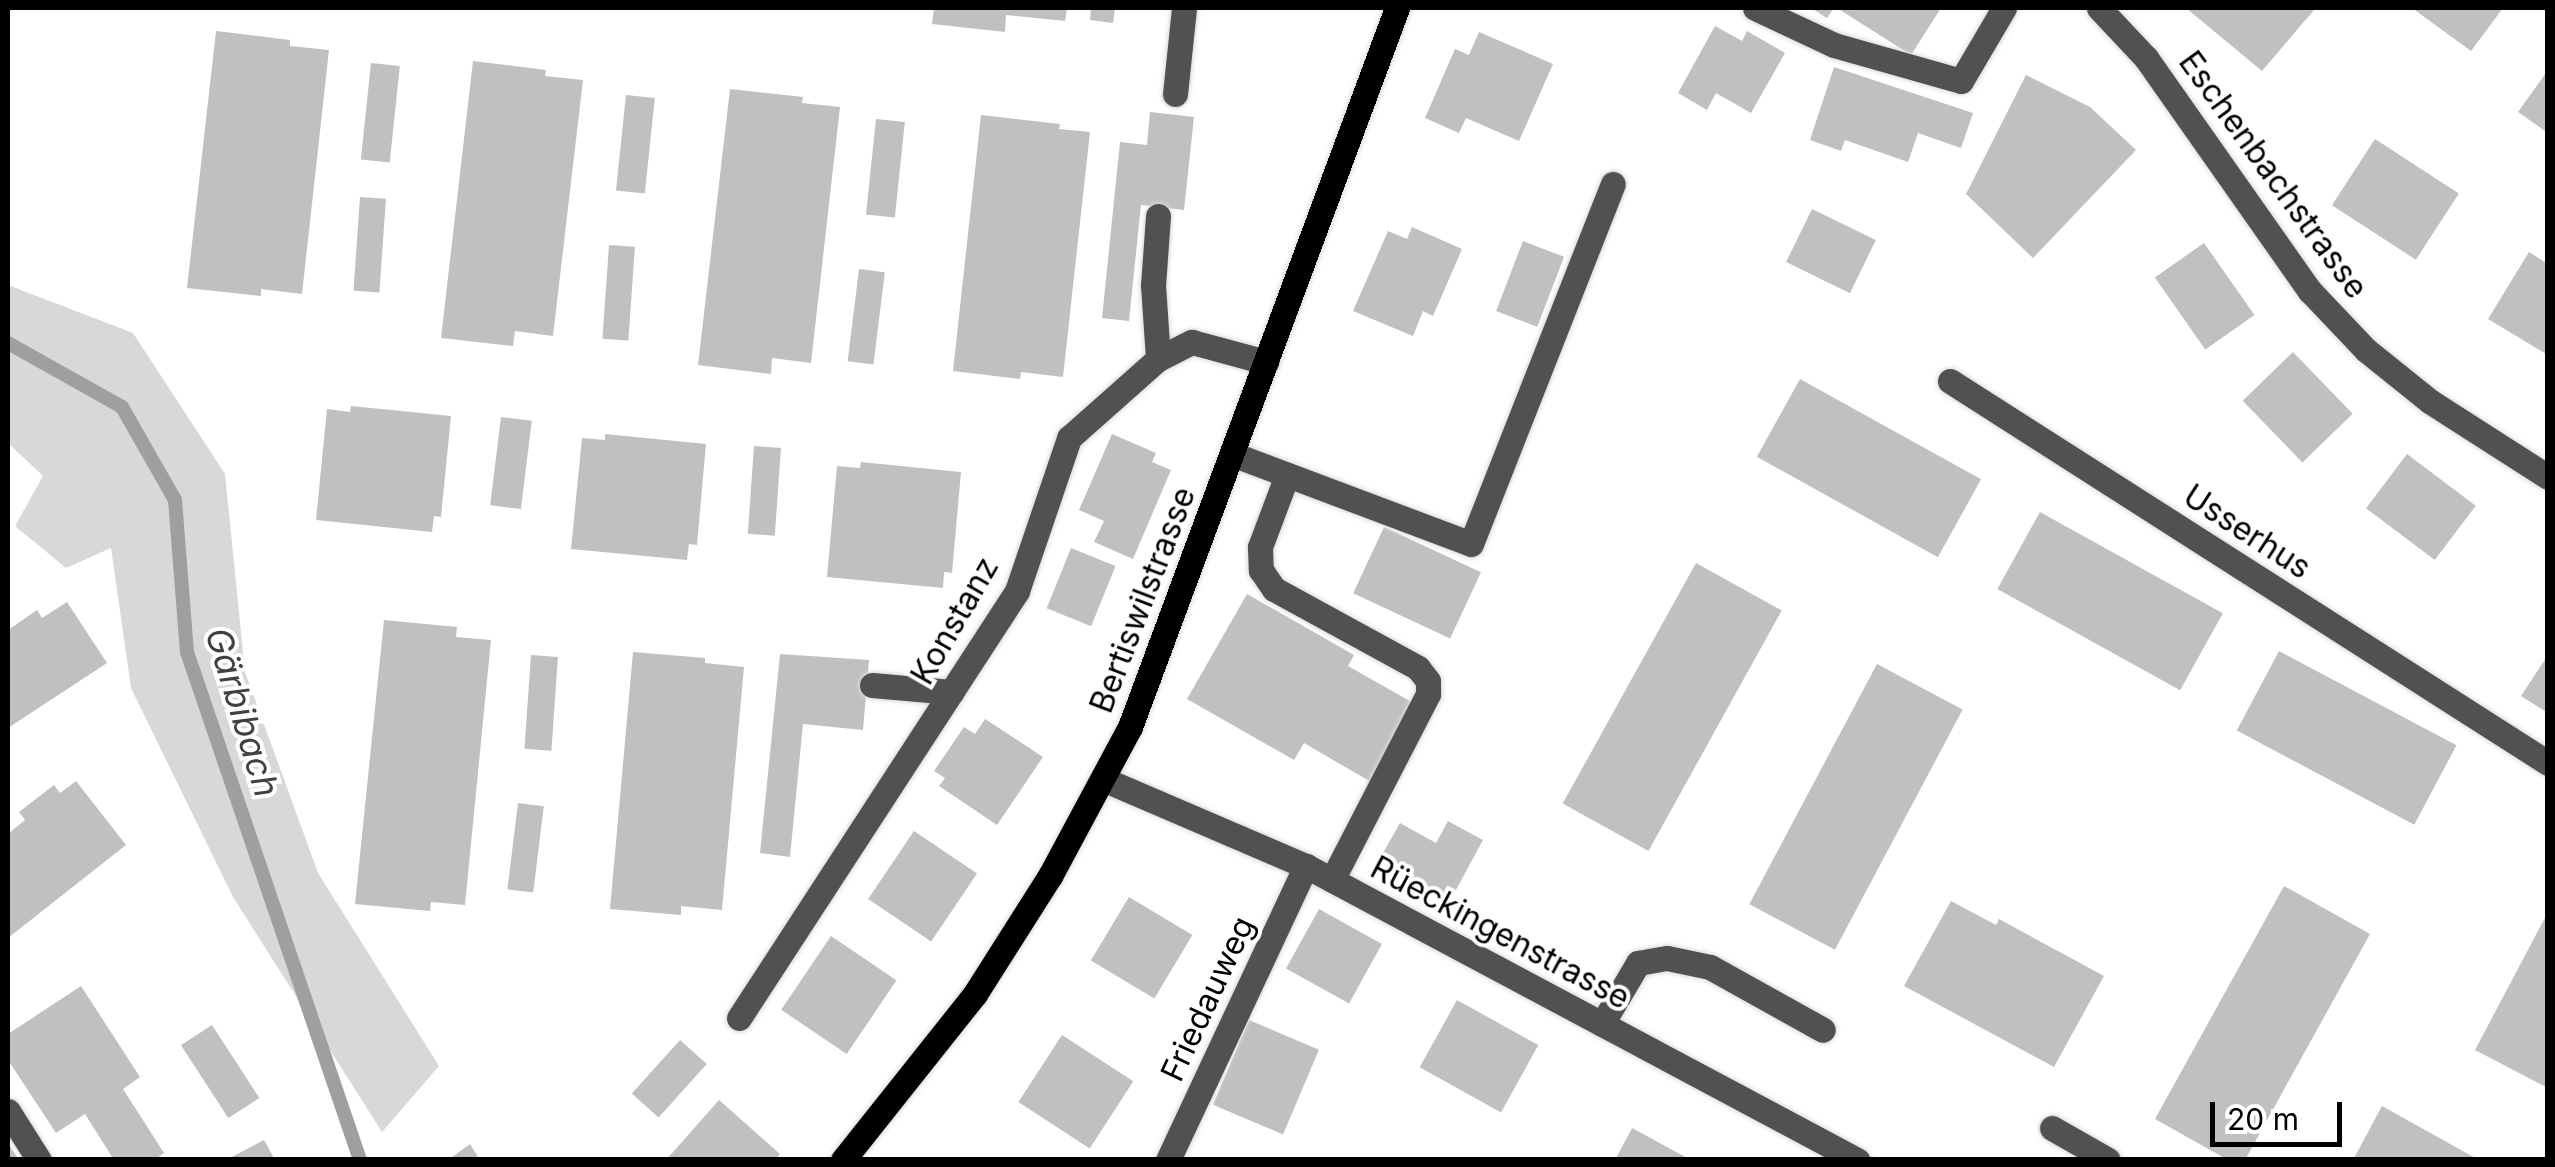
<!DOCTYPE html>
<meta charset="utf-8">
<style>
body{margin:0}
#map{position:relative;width:2555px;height:1167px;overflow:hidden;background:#fff;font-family:Inter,sans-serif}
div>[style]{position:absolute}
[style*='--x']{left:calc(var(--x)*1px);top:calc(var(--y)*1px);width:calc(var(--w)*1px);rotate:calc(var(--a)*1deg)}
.green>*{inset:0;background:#d8d8d8}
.stream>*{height:14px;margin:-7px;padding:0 7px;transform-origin:7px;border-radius:7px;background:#9f9f9f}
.building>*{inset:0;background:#c0c0c0;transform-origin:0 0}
.roads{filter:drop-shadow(0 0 2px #dbdbdb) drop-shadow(0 0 2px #dbdbdb)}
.minor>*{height:25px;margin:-12.5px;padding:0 12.5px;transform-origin:12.5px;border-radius:12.5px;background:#515151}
.major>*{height:25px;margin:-12.5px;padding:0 12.5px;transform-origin:12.5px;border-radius:12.5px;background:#000}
span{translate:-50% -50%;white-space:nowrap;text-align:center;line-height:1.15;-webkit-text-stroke:8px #fff;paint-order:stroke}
.street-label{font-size:32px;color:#000}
.water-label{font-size:35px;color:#404040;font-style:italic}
.frame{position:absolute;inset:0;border:10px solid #000;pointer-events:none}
.scale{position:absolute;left:2210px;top:1102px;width:132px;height:45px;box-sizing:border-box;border:5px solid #000;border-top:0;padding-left:12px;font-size:30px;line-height:35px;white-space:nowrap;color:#000;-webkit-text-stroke:8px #fff;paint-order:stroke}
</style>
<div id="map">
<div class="green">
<div style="clip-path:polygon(8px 285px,133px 333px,225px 474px,245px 672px,318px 873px,439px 1066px,382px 1132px,233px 897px,131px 688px,111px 548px,66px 568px,15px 526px,43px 476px,8px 443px)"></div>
</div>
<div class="stream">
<div style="--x:8;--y:343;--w:131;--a:29.3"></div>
<div style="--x:122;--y:407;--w:107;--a:60.3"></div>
<div style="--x:175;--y:500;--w:152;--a:85.5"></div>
<div style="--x:187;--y:652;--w:537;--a:71.19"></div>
</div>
<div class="building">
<div style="clip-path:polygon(934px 8px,1067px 8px,1065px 21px,1006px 15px,1005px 32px,932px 24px)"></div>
<div style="clip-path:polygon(1091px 8px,1115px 8px,1113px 23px,1090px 20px)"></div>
<div style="clip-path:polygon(1811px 8px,1834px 8px,1827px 18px)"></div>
<div style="clip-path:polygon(1837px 8px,1941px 8px,1911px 55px)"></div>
<div style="clip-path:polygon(2186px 8px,2312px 8px,2314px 10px,2262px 71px)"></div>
<div style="clip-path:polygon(2412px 8px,2503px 8px,2471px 51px)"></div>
<div style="clip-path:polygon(1715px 26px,1742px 41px,1747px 31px,1785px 53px,1751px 113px,1716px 93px,1707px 110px,1678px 93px)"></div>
<div style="clip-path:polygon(216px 31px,290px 40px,290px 46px,329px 50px,302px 294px,261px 289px,261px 296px,187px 288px)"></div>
<div style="clip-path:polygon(1479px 32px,1553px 64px,1519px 141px,1466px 118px,1459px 133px,1425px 118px,1455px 49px,1469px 55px)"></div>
<div style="clip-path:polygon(473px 61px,546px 70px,545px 76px,583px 80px,553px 336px,515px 331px,513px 346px,441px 338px)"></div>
<div style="left:371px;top:63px;width:29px;height:97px;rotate:6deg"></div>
<div style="clip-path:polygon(1834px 67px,1973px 113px,1961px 148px,1918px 133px,1908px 162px,1845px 140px,1841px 151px,1810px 140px)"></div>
<div style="clip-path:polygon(2548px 70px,2548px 133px,2518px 112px)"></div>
<div style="clip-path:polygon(2026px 75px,2090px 107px,2136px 150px,2033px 258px,1966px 194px)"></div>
<div style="clip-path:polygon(730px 89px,803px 97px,802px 103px,840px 107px,811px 363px,772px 358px,771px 374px,698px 365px)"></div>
<div style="left:626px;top:95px;width:29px;height:96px;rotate:6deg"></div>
<div style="clip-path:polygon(1150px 112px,1194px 117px,1184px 210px,1141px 205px,1129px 321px,1102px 318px,1120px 142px,1147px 145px)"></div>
<div style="clip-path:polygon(981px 115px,1060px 124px,1059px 129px,1090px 132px,1063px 377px,1021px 372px,1020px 379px,953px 371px)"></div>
<div style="left:876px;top:119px;width:29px;height:96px;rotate:6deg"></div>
<div style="left:2375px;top:139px;width:100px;height:79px;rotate:33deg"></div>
<div style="left:360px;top:197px;width:26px;height:94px;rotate:4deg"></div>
<div style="left:1812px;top:209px;width:71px;height:59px;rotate:26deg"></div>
<div style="clip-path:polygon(1412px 227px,1462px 249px,1433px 316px,1423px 311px,1413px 336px,1353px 311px,1388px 231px,1407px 239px)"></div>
<div style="left:1523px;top:241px;width:44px;height:75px;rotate:21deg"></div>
<div style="left:2204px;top:243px;width:88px;height:60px;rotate:55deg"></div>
<div style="left:609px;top:245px;width:26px;height:94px;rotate:4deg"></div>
<div style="clip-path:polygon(2529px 252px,2548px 264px,2548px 355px,2488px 319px)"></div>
<div style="left:859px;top:269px;width:26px;height:93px;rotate:7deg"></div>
<div style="left:2293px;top:352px;width:86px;height:70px;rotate:46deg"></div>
<div style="left:1800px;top:379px;width:207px;height:89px;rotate:29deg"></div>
<div style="clip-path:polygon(351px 406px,451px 416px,441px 517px,434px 516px,432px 532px,316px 520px,327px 409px,350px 412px)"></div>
<div style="left:501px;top:417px;width:31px;height:89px;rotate:7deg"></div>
<div style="clip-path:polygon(605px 434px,706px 444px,697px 545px,689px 544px,687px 560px,571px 549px,582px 438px,605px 440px)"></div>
<div style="clip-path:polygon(1112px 434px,1156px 453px,1152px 462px,1171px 470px,1133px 559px,1094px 542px,1104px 521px,1079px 510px)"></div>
<div style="left:754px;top:446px;width:27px;height:88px;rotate:4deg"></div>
<div style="left:2407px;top:454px;width:86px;height:68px;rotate:37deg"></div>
<div style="clip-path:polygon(861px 462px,961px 472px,952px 573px,944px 572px,943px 588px,827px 577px,837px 466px,860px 468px)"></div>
<div style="left:2040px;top:512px;width:209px;height:88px;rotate:29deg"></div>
<div style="left:1384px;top:527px;width:107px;height:73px;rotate:25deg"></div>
<div style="left:1071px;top:548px;width:48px;height:65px;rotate:22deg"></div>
<div style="left:1696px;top:563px;width:98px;height:275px;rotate:29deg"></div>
<div style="clip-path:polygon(1247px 594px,1354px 655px,1348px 666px,1415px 704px,1371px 782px,1304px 743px,1294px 760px,1187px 699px)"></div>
<div style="clip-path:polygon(67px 602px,107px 663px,8px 728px,8px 630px,37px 610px,42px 618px)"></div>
<div style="clip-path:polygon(384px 620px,457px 627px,456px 637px,491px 640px,465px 905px,431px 902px,430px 911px,355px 904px)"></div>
<div style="left:2279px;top:651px;width:201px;height:90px;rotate:28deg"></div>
<div style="clip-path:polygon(633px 652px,705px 658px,705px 663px,744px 667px,722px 910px,681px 906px,681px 915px,610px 909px)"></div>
<div style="clip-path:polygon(780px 654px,869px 660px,863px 730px,803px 724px,790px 857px,760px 853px)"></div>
<div style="left:531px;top:655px;width:27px;height:94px;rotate:4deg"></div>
<div style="clip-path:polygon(2548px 655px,2548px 713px,2521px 696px)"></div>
<div style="left:1877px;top:664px;width:97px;height:272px;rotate:28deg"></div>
<div style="clip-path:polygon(985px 719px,1043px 757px,997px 825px,939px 786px,945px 778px,934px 771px,964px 727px,975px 734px)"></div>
<div style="clip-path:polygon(76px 781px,126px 845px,8px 938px,8px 834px,25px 820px,19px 812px,54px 785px,60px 793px)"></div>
<div style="left:518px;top:803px;width:26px;height:87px;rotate:7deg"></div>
<div style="clip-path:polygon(1448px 821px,1483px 840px,1451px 899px,1379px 860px,1400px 823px,1436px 843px)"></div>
<div style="left:914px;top:831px;width:76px;height:82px;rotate:34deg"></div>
<div style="clip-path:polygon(2284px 886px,2370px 934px,2245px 1160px,2228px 1160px,2155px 1119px)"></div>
<div style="left:1129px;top:897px;width:74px;height:74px;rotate:31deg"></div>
<div style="clip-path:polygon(1951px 901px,1996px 925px,1999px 919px,2104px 976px,2054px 1067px,1904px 986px)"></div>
<div style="left:1319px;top:909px;width:72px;height:68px;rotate:29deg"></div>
<div style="clip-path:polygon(2548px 912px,2548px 1088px,2475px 1050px)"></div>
<div style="left:831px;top:936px;width:79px;height:89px;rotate:34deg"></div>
<div style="clip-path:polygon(81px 986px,140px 1077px,123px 1089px,164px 1153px,154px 1160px,114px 1160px,85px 1114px,56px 1133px,8px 1060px,8px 1034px)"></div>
<div style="left:1457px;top:1000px;width:93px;height:77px;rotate:29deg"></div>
<div style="left:1249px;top:1020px;width:76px;height:92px;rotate:23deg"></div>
<div style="left:212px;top:1025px;width:87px;height:37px;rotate:57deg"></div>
<div style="left:1062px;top:1035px;width:85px;height:80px;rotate:33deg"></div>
<div style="left:680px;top:1040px;width:36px;height:72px;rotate:42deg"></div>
<div style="clip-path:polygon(719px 1100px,780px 1154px,775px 1160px,666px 1160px)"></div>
<div style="clip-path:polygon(2382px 1106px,2479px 1160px,2353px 1160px)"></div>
<div style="clip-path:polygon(1632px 1128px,1691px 1160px,1615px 1160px)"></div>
<div style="clip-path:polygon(264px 1140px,275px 1160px,226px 1160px)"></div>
<div style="clip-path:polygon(8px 1143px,19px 1160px,8px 1160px)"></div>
<div style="clip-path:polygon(470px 1144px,480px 1160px,448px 1160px)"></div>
</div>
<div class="roads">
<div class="minor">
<div style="--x:1755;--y:8;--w:87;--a:25.1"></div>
<div style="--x:1834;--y:45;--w:132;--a:15.8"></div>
<div style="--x:1961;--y:81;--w:85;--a:-59.5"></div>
<div style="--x:2099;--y:8;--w:69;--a:46.8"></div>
<div style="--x:2146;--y:58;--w:285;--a:54.9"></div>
<div style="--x:2310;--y:291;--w:81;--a:46.5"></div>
<div style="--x:2366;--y:350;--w:83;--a:38.7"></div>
<div style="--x:2431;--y:402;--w:139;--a:32.7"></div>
<div style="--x:1175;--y:94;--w:86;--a:-84"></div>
<div style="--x:1158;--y:216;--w:69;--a:94.1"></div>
<div style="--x:1153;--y:285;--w:74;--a:86.1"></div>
<div style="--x:1950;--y:381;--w:710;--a:32.57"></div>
<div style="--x:1232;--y:454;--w:255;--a:20.6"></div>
<div style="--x:1471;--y:544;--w:387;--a:-68.5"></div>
<div style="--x:1287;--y:475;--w:77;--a:110.6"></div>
<div style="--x:1260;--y:547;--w:23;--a:88"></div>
<div style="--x:1261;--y:570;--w:23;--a:56"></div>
<div style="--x:1274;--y:589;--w:164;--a:28.7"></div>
<div style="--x:1418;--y:668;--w:16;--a:52"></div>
<div style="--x:1428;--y:681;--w:13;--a:90"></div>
<div style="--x:1428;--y:694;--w:209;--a:117.3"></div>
<div style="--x:872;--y:685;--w:80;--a:5"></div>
<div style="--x:1105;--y:780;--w:219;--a:23.2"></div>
<div style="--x:1306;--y:866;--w:625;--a:28.08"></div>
<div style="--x:739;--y:1018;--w:510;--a:-56.93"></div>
<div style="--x:1017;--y:591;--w:162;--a:-71.2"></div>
<div style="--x:1069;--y:438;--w:119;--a:-41.6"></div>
<div style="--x:1158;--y:359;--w:38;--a:-27"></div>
<div style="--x:1192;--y:342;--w:77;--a:15.1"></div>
<div style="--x:1602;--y:1024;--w:71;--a:-59.5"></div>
<div style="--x:1638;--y:963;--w:29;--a:-10"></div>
<div style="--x:1667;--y:958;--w:44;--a:11.8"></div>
<div style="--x:1710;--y:967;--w:129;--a:29.1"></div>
<div style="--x:8;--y:1111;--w:58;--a:57.7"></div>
<div style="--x:2052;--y:1128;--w:64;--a:29.7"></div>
<div style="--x:1168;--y:1160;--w:325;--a:-64.9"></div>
</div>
<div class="major">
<div style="--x:843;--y:1160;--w:212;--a:-51.5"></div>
<div style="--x:975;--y:994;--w:140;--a:-57.6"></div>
<div style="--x:1050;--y:876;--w:169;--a:-61.8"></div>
<div style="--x:1130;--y:727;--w:767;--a:-69.63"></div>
</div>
</div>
<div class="street-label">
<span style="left:2273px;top:175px;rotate:54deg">Eschenbachstrasse</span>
<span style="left:2247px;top:532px;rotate:33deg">Usserhus</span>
<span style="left:1143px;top:600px;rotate:-69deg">Bertiswilstrasse</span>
<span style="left:955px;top:621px;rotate:-60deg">Konstanz</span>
<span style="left:1500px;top:933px;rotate:28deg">Rüeckingenstrasse</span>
<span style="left:1208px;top:999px;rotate:-65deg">Friedauweg</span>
</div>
<div class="water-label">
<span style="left:243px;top:712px;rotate:73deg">Gärbibach</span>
</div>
<div class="frame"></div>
<div class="scale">20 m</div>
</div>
